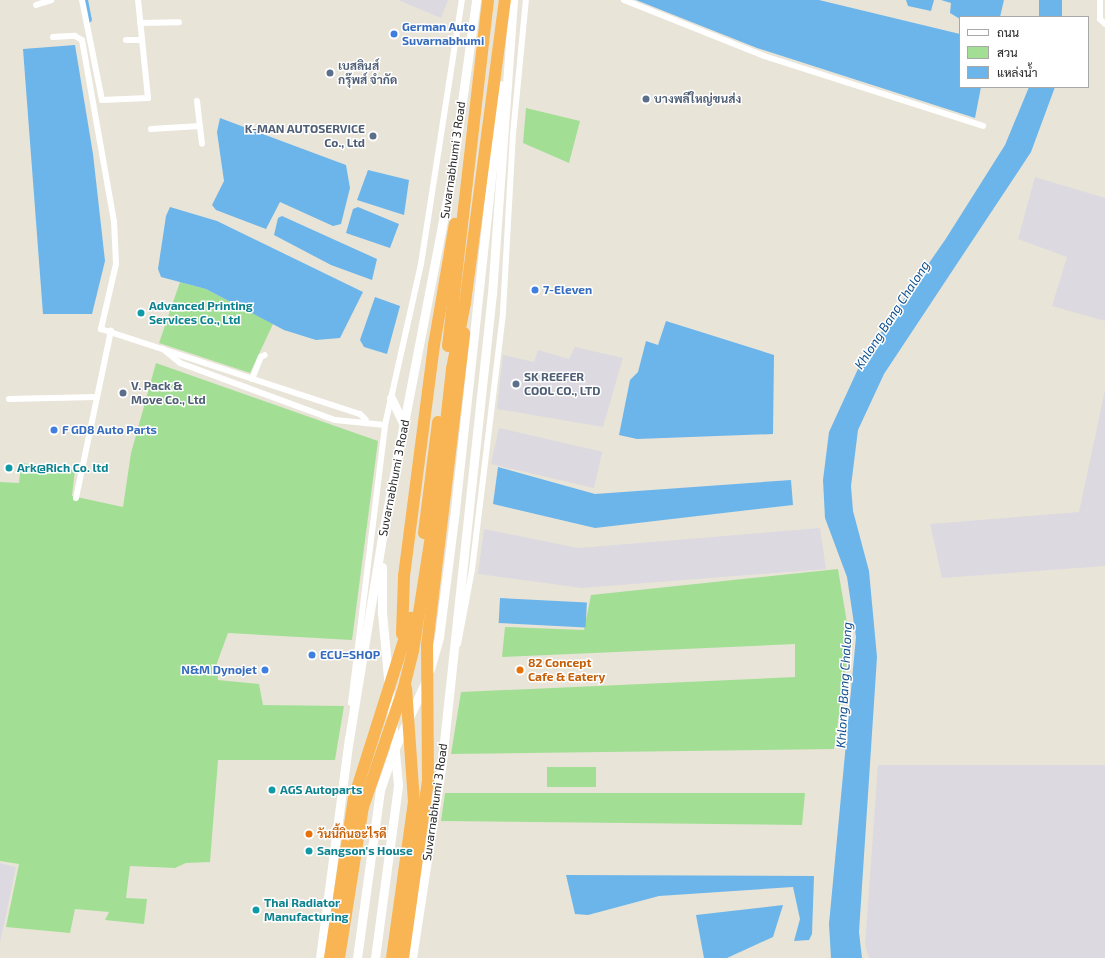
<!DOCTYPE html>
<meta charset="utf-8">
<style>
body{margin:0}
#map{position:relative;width:1105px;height:958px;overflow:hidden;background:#e9e4d8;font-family:"Exo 2",Sarabun,sans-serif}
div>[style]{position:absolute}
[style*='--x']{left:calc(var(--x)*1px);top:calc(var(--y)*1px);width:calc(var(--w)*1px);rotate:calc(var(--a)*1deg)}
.industrial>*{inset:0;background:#dcd9e1;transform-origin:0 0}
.green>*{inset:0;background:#a2df95;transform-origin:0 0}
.water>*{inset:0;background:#6cb5ea;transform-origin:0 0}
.canal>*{height:6px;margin:-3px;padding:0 3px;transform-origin:3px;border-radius:3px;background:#6cb5ea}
.minor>*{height:6px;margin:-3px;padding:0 3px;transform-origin:3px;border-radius:3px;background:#fff}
.secondary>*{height:9px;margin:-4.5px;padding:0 4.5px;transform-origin:4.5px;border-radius:4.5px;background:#fff}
.motorway>*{height:12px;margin:-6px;padding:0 6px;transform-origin:6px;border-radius:6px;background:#f9b553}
.dots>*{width:11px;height:11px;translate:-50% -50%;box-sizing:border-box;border:2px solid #fff;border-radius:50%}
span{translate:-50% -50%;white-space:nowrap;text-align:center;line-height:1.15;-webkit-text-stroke:3px #fff;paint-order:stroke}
.shop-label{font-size:12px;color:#366cbe;font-weight:700}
.left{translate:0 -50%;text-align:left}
.right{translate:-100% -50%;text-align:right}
.service-label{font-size:12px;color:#4e5e75;font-weight:700}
.street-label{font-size:12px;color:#262626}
.culture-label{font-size:12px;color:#0d838f;font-weight:700}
.food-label{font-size:12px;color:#c56008;font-weight:700}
.water-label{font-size:13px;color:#105090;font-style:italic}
.legend{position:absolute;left:959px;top:16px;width:130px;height:72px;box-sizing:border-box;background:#fff;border:1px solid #a8a8a8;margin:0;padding:5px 7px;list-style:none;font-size:12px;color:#262626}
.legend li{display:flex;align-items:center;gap:8px;height:20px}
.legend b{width:20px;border:1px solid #a8a8a8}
</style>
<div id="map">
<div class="industrial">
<div style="clip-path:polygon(398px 0,448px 0,441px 18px)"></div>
<div style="clip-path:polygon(1035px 177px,1105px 198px,1105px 321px,1052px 306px,1067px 257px,1018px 239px)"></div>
<div style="clip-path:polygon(575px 347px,623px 358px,603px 427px,497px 409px,503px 355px,534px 362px,538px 350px,569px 359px)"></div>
<div style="clip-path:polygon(1105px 390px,1105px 566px,942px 578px,930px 524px,1079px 512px)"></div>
<div style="left:499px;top:428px;width:106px;height:37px;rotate:13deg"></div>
<div style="clip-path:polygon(820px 528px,826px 569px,582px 588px,478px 574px,484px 529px,578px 548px)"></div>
<div style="clip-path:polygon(878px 765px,1105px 765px,1105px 958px,869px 958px,865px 946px)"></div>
<div style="clip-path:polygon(0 863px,16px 867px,0 943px)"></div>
</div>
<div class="green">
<div style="clip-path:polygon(526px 108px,580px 121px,569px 163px,523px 143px)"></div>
<div style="clip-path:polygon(180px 282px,206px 289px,273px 324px,250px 373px,159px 343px)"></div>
<div style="clip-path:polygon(156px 363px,378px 441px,352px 640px,228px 633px,217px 663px,218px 680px,259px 684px,263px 705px,344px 706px,335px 760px,218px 760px,210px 862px,186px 863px,175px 868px,130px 866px,126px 898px,147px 899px,144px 924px,105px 920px,109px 912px,75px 909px,70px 933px,6px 927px,19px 864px,0 861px,0 482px,19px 483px,21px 463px,75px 470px,72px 496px,123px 507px,131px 453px)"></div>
<div style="clip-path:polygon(838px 569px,850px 641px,834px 749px,451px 754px,461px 692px,795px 677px,795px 644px,502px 657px,505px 627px,584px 630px,591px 595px)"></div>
<div style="left:547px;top:767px;width:49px;height:20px"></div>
<div style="clip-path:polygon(445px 793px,805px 793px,802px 825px,441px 821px)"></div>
</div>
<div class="water">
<div style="clip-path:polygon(636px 0,819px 0,960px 34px,960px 87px,981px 87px,975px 118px,757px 48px)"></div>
<div style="clip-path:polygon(906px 0,934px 0,931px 11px,908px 6px)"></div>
<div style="clip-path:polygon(941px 0,1004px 0,1000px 17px,960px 19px,950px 13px,951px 3px)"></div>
<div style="left:1039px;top:0;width:23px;height:17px"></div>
<div style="clip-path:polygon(75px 45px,93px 154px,105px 261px,92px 314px,43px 314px,23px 49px)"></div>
<div style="clip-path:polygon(1029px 87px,1055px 87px,1031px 152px,884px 374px,858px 430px,851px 486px,853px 511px,869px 571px,877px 657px,859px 932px,862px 958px,831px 958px,829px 924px,856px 637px,847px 577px,825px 518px,823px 480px,829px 432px,863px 358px,945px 240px,1005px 145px)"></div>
<div style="clip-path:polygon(220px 118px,346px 165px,350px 188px,341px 224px,333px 226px,280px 202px,266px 229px,216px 210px,212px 205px,224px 181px,217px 132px)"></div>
<div style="clip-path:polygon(368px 170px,409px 180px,404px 215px,357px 200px)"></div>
<div style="clip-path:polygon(170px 207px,217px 221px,363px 292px,340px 338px,316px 340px,284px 330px,206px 289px,161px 277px,158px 269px,166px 216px)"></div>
<div style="clip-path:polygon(358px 207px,399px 224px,390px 248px,346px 233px,353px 209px)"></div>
<div style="clip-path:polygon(282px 216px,377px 259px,372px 280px,331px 265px,274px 235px,278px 218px)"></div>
<div style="clip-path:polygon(375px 297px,400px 306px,387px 354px,364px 347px,360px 340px)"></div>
<div style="clip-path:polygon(666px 321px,774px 355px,773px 434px,637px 439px,619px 435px,630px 380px,638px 372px,646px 341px,658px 345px)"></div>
<div style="clip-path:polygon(498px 467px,595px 494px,791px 480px,793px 505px,595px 528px,493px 504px)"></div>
<div style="left:500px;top:598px;width:87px;height:25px;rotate:3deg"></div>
<div style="clip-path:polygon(566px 875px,814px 876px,812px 934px,809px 940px,794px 941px,800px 919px,793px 887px,659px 896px,588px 915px,575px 914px)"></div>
<div style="clip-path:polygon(783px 905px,773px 937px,727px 958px,704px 958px,696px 915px)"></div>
</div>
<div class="canal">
<div style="--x:85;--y:0;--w:20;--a:79"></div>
</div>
<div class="minor">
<div style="--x:82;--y:0;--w:102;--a:78.7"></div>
<div style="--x:102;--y:100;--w:46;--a:-2.5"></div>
<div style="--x:148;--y:98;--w:99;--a:-95.8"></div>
<div style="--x:624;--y:0;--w:151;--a:21.8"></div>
<div style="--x:764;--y:56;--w:230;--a:17.7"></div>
<div style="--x:1100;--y:0;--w:19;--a:90"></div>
<div style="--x:1100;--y:19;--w:7;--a:45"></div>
<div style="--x:36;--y:5;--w:16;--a:-18"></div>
<div style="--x:140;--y:23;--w:39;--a:-1"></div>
<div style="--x:53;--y:37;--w:22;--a:-3"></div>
<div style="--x:75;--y:36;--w:8;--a:30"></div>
<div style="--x:82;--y:40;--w:184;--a:80"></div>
<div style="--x:114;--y:221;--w:43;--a:87.3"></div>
<div style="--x:116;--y:264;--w:67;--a:103"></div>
<div style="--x:101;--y:329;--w:273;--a:18.2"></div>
<div style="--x:360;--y:414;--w:8;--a:45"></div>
<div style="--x:126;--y:40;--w:16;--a:0"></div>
<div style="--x:197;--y:101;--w:43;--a:83.4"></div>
<div style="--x:151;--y:129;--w:49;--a:-3.5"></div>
<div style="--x:163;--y:349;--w:22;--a:39"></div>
<div style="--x:180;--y:363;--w:165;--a:20.2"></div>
<div style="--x:335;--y:420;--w:50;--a:5.7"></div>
<div style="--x:252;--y:379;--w:24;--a:-68"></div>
<div style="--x:261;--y:357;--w:4;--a:-27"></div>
<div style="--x:9;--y:399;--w:87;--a:-1.3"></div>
<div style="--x:76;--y:498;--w:171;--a:-78.2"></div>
<div style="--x:458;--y:644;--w:75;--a:-79.3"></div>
<div style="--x:472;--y:570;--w:260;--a:-83.1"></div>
<div style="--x:503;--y:312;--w:178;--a:-86.8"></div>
<div style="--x:513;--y:134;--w:135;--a:-84.5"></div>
<div style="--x:351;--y:703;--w:280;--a:-83"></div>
<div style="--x:385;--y:425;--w:165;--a:-77.4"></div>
<div style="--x:421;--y:264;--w:267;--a:-81.2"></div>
</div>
<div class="secondary">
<div style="--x:391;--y:398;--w:30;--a:64"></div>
<div style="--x:430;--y:669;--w:33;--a:-74"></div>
<div style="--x:439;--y:637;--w:119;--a:-82.8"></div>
<div style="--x:454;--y:519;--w:436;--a:-83.8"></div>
<div style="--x:320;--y:958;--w:221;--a:-82.5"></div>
<div style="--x:349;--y:739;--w:210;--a:-80.7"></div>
<div style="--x:383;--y:532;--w:365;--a:-79.1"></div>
<div style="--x:452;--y:174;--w:176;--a:-82.1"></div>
<div style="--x:357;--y:958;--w:170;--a:-82.2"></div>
<div style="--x:380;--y:790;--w:40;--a:-71.1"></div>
<div style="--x:393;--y:752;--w:78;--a:-65.1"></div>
<div style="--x:375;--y:958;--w:175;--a:-82.4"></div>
<div style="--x:398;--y:785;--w:174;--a:-95.3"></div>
<div style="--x:382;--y:612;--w:45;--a:-90"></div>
<div style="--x:412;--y:958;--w:199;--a:-81.3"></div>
<div style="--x:442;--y:761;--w:470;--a:-83.9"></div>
<div style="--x:492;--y:294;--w:295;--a:-85.9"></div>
</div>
<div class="motorway">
<div style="--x:448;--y:346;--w:348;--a:-83.4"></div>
<div style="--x:424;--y:533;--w:112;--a:-82.8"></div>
<div style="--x:402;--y:634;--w:58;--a:-88"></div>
<div style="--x:404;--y:576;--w:233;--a:-82.6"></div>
<div style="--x:434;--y:345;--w:123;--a:-80.2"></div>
<div style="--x:330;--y:958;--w:162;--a:-81.5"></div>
<div style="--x:354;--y:798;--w:189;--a:-72.4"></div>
<div style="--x:339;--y:958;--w:153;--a:-81"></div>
<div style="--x:363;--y:807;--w:127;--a:-71.1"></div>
<div style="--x:404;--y:687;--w:37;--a:-76"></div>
<div style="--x:413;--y:651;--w:168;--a:-81.1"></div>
<div style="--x:439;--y:485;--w:117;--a:-83.6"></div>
<div style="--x:452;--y:369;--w:67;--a:-78.9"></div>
<div style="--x:465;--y:303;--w:306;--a:-82.5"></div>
<div style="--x:392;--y:958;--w:158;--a:-82"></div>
<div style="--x:414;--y:802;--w:114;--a:-94"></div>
<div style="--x:403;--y:958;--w:179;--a:-82"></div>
<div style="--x:428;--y:781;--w:136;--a:-90.4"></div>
<div style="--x:427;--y:645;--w:314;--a:-83.2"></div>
</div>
<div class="dots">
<div style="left:394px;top:34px;background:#3f7fe0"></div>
<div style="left:330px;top:73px;background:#5c6f8a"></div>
<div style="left:646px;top:99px;background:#5c6f8a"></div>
<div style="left:373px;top:136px;background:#5c6f8a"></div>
<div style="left:535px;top:290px;background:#3f7fe0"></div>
<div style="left:141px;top:313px;background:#0f9aa8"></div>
<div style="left:516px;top:384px;background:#5c6f8a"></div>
<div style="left:123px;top:393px;background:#5c6f8a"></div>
<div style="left:54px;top:430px;background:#3f7fe0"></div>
<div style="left:9px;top:468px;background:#0f9aa8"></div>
<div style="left:312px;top:655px;background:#3f7fe0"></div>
<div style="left:265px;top:670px;background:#3f7fe0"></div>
<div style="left:520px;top:670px;background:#e8710a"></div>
<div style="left:272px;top:790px;background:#0f9aa8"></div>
<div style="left:309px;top:834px;background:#e8710a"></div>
<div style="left:309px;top:851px;background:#0f9aa8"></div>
<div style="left:256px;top:910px;background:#0f9aa8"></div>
</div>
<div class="shop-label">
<span class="left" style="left:402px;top:34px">German Auto<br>Suvarnabhumi</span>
<span class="left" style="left:543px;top:290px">7-Eleven</span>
<span class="left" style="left:62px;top:430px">F GD8 Auto Parts</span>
<span class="left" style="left:320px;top:655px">ECU=SHOP</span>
<span class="right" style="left:257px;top:670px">N&amp;M Dynojet</span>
</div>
<div class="service-label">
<span class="left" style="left:338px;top:73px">เบสลินส์<br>กรุ๊พส์ จำกัด</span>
<span class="left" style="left:654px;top:99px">บางพลีใหญ่ขนส่ง</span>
<span class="right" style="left:365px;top:136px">K-MAN AUTOSERVICE<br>Co., Ltd</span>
<span class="left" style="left:524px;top:384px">SK REEFER<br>COOL CO., LTD</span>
<span class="left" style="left:131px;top:393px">V. Pack &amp;<br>Move Co., Ltd</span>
</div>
<div class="street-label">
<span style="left:453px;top:160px;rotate:-82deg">Suvarnabhumi 3 Road</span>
<span style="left:394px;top:478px;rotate:-79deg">Suvarnabhumi 3 Road</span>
<span style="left:435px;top:802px;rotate:-82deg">Suvarnabhumi 3 Road</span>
</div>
<div class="culture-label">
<span class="left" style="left:149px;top:313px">Advanced Printing<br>Services Co., Ltd</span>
<span class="left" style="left:17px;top:468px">Ark@Rich Co. ltd</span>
<span class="left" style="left:280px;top:790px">AGS Autoparts</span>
<span class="left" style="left:317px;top:851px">Sangson's House</span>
<span class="left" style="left:264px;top:910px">Thai Radiator<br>Manufacturing</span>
</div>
<div class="food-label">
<span class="left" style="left:528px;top:670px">82 Concept<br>Cafe &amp; Eatery</span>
<span class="left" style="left:317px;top:834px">วันนี้กินอะไรดี</span>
</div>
<div class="water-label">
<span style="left:892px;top:315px;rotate:-57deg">Khlong Bang Chalong</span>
<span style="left:844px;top:685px;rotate:-87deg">Khlong Bang Chalong</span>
</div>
<ul class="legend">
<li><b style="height:5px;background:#fff"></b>ถนน</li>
<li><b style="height:11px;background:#a2df95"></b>สวน</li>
<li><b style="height:11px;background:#6cb5ea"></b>แหล่งน้ำ</li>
</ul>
</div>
